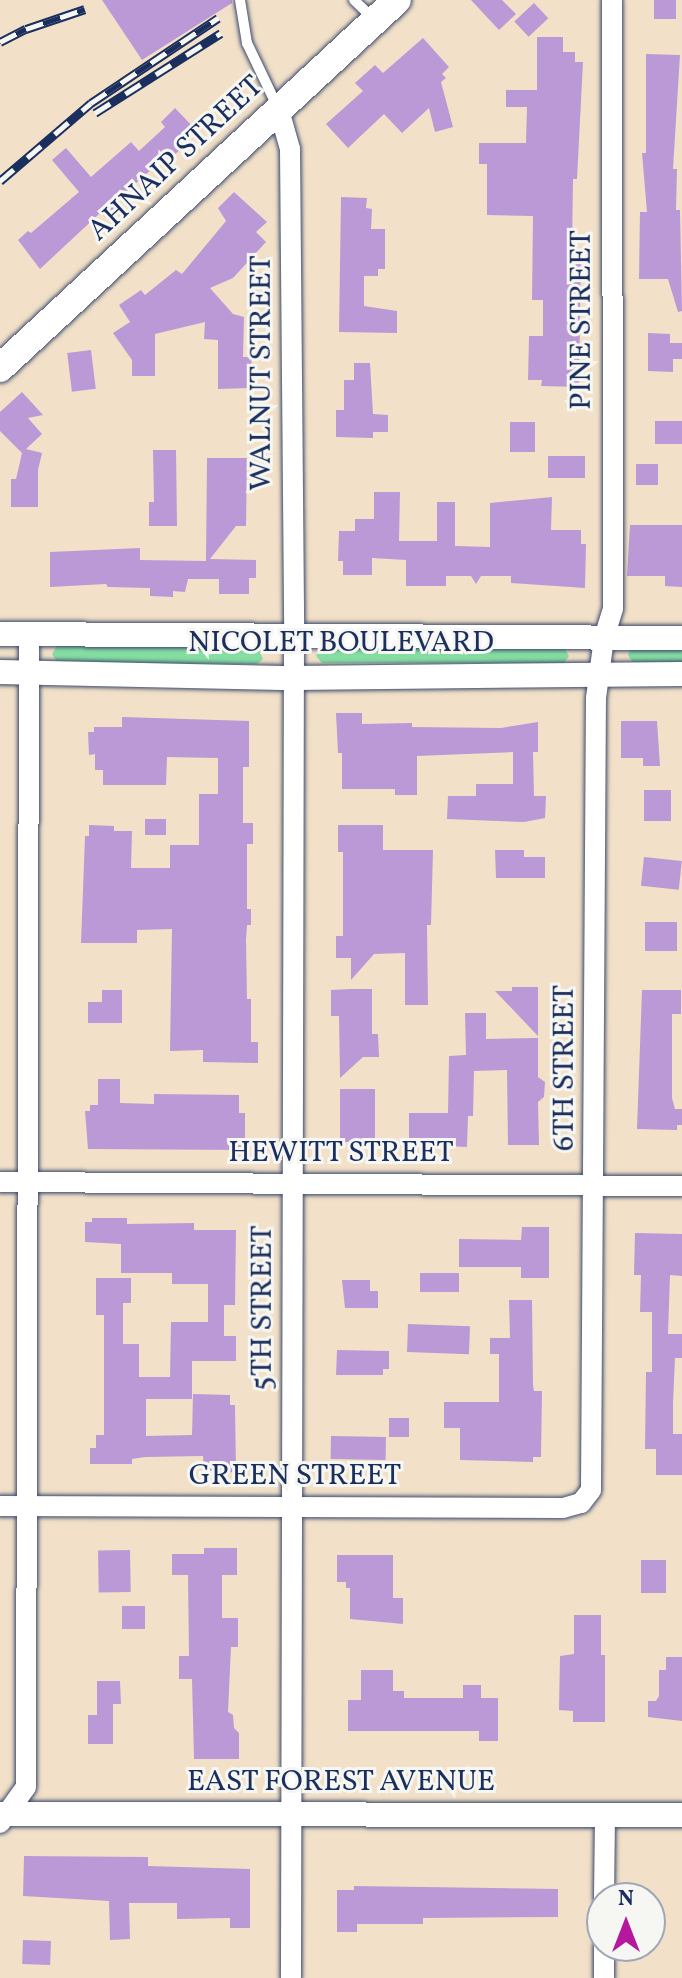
<!DOCTYPE html>
<style>
body{margin:0}
#map{position:relative;width:682px;height:1978px;overflow:hidden;background:#f2e1c8;font-family:Vollkorn,serif}
div>[style]{position:absolute}
[style*='--x']{left:calc(var(--x)*1px);top:calc(var(--y)*1px);width:calc(var(--w)*1px);rotate:calc(var(--a)*1deg)}
.green>*{inset:0;background:#86dea2}
.building>*{inset:0;background:#bb99d6;transform-origin:0 0}
.roads{filter:drop-shadow(0 0 2px #3b4a6e) drop-shadow(0 0 2px #3b4a6e)}
.service>*{height:10px;margin:-5px;padding:0 5px;transform-origin:5px;border-radius:5px;background:#fff}
.minor>*{height:20px;margin:-10px;padding:0 10px;transform-origin:10px;border-radius:10px;background:#fff}
.tertiary>*{height:24px;margin:-12px;padding:0 12px;transform-origin:12px;border-radius:12px;background:#fff}
.secondary>*{height:28px;margin:-14px;padding:0 14px;transform-origin:14px;border-radius:14px;background:#fff}
.rail>*{height:9px;margin-top:-4.5px;transform-origin:0;background:repeating-linear-gradient(90deg,#f6f6f2 0 18px,#1b2f5e 0 36px);box-sizing:border-box;border-block:2px solid #1b2f5e}
span{translate:-50% -50%;white-space:nowrap;text-align:center;line-height:1.15;-webkit-text-stroke:6px #f6f6f2;paint-order:stroke}
.street-label{font-size:30px;color:#1b2f5e}
.north{position:absolute;left:586px;top:1882px;width:80px;height:80px;box-sizing:border-box;background:#f6f6f2;border:2px solid #9ea6b7;border-radius:50%;rotate:0deg;font-size:22px;font-weight:700;line-height:32px;text-align:center;color:#1b2f5e}
.north::after{content:'';display:block;margin:auto;width:28px;height:36px;background:#b5179e;clip-path:polygon(50% 0,100% 100%,50% 72%,0 100%)}
</style>
<div id="map">
<div class="green">
<div style="clip-path:polygon(57px 645px,257px 645px,263px 659px,257px 664px,58px 663px,52px 654px)"></div>
<div style="clip-path:polygon(321px 647px,564px 647px,569px 656px,564px 663px,322px 663px,316px 656px)"></div>
<div style="clip-path:polygon(682px 647px,682px 663px,633px 663px,628px 655px,631px 648px)"></div>
</div>
<div class="building">
<div style="clip-path:polygon(102px 0,232px 0,232px 3px,142px 60px)"></div>
<div style="clip-path:polygon(471px 0,502px 0,516px 14px,499px 30px)"></div>
<div style="left:654px;top:0;width:22px;height:19px"></div>
<div style="left:534px;top:3px;width:21px;height:27px;rotate:47deg"></div>
<div style="clip-path:polygon(537px 37px,563px 37px,563px 52px,575px 52px,575px 62px,583px 62px,577px 179px,573px 179px,572px 249px,581px 249px,579px 387px,541px 386px,542px 380px,528px 380px,529px 336px,543px 336px,543px 300px,532px 300px,533px 216px,487px 215px,487px 164px,479px 164px,479px 143px,526px 143px,527px 107px,506px 107px,506px 90px,537px 90px)"></div>
<div style="clip-path:polygon(423px 38px,449px 67px,442px 74px,446px 78px,441px 82px,453px 127px,435px 132px,429px 108px,402px 133px,384px 114px,348px 148px,326px 124px,363px 91px,355px 83px,375px 65px,383px 73px)"></div>
<div style="clip-path:polygon(646px 54px,680px 55px,673px 169px,677px 169px,676px 210px,680px 210px,682px 311px,678px 312px,668px 279px,639px 279px,640px 212px,647px 212px,642px 153px,646px 153px)"></div>
<div style="clip-path:polygon(175px 108px,195px 129px,185px 138px,189px 142px,173px 156px,170px 153px,117px 200px,121px 203px,106px 217px,99px 214px,40px 269px,18px 240px,28px 231px,31px 233px,79px 192px,52px 160px,66px 148px,91px 177px,131px 142px,139px 151px,165px 127px,161px 122px)"></div>
<div style="clip-path:polygon(234px 192px,267px 222px,256px 232px,266px 242px,233px 278px,210px 288px,233px 314px,244px 317px,243px 357px,252px 357px,249px 388px,218px 389px,218px 340px,204px 339px,205px 322px,155px 334px,155px 376px,132px 376px,132px 360px,113px 333px,130px 322px,119px 305px,141px 290px,145px 295px,176px 270px,182px 274px,226px 221px,218px 208px)"></div>
<div style="clip-path:polygon(341px 197px,367px 198px,366px 208px,372px 209px,371px 229px,385px 229px,385px 269px,378px 269px,378px 276px,364px 276px,364px 306px,397px 311px,397px 333px,339px 332px)"></div>
<div style="clip-path:polygon(648px 333px,670px 334px,670px 343px,682px 343px,682px 359px,673px 359px,673px 372px,648px 371px)"></div>
<div style="left:91px;top:350px;width:39px;height:24px;rotate:83deg"></div>
<div style="clip-path:polygon(354px 363px,370px 363px,373px 414px,388px 415px,388px 432px,373px 432px,373px 438px,336px 437px,336px 410px,344px 410px,344px 380px,354px 380px)"></div>
<div style="clip-path:polygon(22px 392px,43px 415px,28px 418px,42px 434px,26px 449px,42px 453px,38px 470px,38px 507px,11px 507px,11px 479px,16px 479px,22px 453px,0 431px,0 412px)"></div>
<div style="left:655px;top:421px;width:27px;height:23px"></div>
<div style="left:510px;top:422px;width:25px;height:30px"></div>
<div style="clip-path:polygon(153px 450px,176px 450px,177px 526px,149px 526px,149px 502px,154px 502px)"></div>
<div style="left:548px;top:456px;width:37px;height:22px"></div>
<div style="clip-path:polygon(207px 458px,247px 458px,246px 526px,236px 526px,210px 559px,256px 560px,256px 578px,249px 578px,249px 594px,219px 594px,219px 579px,188px 579px,185px 592px,173px 591px,173px 597px,150px 596px,150px 588px,108px 587px,106px 584px,50px 587px,50px 552px,140px 548px,140px 560px,206px 561px)"></div>
<div style="left:636px;top:464px;width:22px;height:21px"></div>
<div style="clip-path:polygon(374px 492px,400px 492px,399px 541px,437px 541px,437px 502px,455px 502px,455px 546px,490px 547px,490px 503px,552px 497px,551px 530px,581px 530px,581px 544px,586px 544px,585px 588px,511px 583px,511px 576px,481px 576px,476px 584px,471px 576px,446px 576px,446px 586px,406px 586px,406px 560px,372px 558px,372px 575px,343px 575px,343px 561px,338px 561px,339px 531px,355px 531px,355px 519px,374px 519px)"></div>
<div style="clip-path:polygon(630px 525px,682px 525px,682px 587px,665px 586px,665px 576px,627px 576px)"></div>
<div style="clip-path:polygon(336px 713px,362px 713px,362px 724px,412px 723px,412px 727px,501px 728px,538px 722px,538px 752px,533px 752px,534px 796px,546px 796px,545px 818px,524px 822px,447px 819px,448px 796px,476px 796px,476px 784px,513px 784px,513px 752px,417px 756px,417px 795px,395px 795px,395px 789px,342px 789px,342px 753px,338px 753px)"></div>
<div style="clip-path:polygon(122px 717px,249px 721px,249px 767px,243px 767px,243px 823px,253px 823px,253px 844px,247px 844px,247px 909px,251px 909px,251px 925px,247px 925px,246px 940px,247px 999px,251px 999px,251px 1042px,258px 1042px,258px 1063px,203px 1062px,203px 1050px,170px 1051px,172px 929px,137px 930px,137px 943px,81px 943px,85px 836px,89px 836px,89px 825px,114px 826px,114px 831px,132px 831px,131px 868px,170px 868px,170px 845px,199px 845px,199px 794px,218px 794px,218px 758px,167px 757px,166px 785px,103px 785px,103px 770px,95px 770px,95px 754px,89px 755px,88px 732px,94px 732px,94px 727px,122px 727px)"></div>
<div style="clip-path:polygon(621px 721px,657px 721px,660px 766px,643px 766px,643px 758px,621px 758px)"></div>
<div style="left:644px;top:790px;width:27px;height:31px"></div>
<div style="left:145px;top:819px;width:21px;height:16px"></div>
<div style="clip-path:polygon(338px 825px,383px 825px,383px 850px,433px 850px,431px 925px,427px 925px,428px 1005px,405px 1005px,405px 953px,374px 954px,351px 980px,351px 958px,336px 958px,336px 936px,343px 936px,343px 852px,338px 852px)"></div>
<div style="clip-path:polygon(495px 850px,524px 850px,524px 857px,545px 857px,545px 878px,496px 878px)"></div>
<div style="left:644px;top:857px;width:38px;height:29px;rotate:6deg"></div>
<div style="left:645px;top:922px;width:32px;height:29px"></div>
<div style="clip-path:polygon(512px 987px,538px 987px,538px 1036px,495px 991px,512px 991px)"></div>
<div style="clip-path:polygon(351px 989px,372px 989px,372px 1034px,378px 1034px,379px 1057px,363px 1057px,340px 1078px,339px 1016px,331px 1016px,331px 990px)"></div>
<div style="clip-path:polygon(102px 990px,122px 990px,122px 1023px,88px 1023px,88px 1002px,102px 1002px)"></div>
<div style="clip-path:polygon(642px 990px,681px 990px,681px 1014px,672px 1014px,672px 1098px,675px 1109px,682px 1109px,682px 1125px,677px 1125px,677px 1130px,637px 1129px)"></div>
<div style="clip-path:polygon(465px 1013px,486px 1013px,486px 1039px,538px 1038px,538px 1077px,545px 1082px,544px 1097px,538px 1102px,539px 1145px,508px 1145px,507px 1070px,474px 1071px,473px 1116px,468px 1116px,467px 1147px,445px 1146px,445px 1138px,409px 1138px,409px 1113px,448px 1113px,449px 1056px,466px 1055px)"></div>
<div style="clip-path:polygon(98px 1079px,120px 1079px,120px 1103px,154px 1104px,154px 1094px,239px 1095px,239px 1113px,245px 1113px,245px 1150px,88px 1149px,85px 1111px,90px 1111px,90px 1105px,98px 1105px)"></div>
<div style="left:375px;top:1089px;width:53px;height:35px;rotate:90deg"></div>
<div style="clip-path:polygon(92px 1218px,127px 1218px,127px 1224px,194px 1223px,194px 1230px,236px 1230px,235px 1305px,224px 1305px,224px 1336px,236px 1336px,236px 1361px,192px 1361px,192px 1399px,146px 1399px,146px 1436px,192px 1435px,193px 1394px,230px 1395px,230px 1405px,235px 1405px,236px 1472px,204px 1473px,203px 1456px,145px 1457px,132px 1459px,132px 1464px,90px 1464px,90px 1448px,96px 1448px,96px 1435px,104px 1435px,104px 1315px,96px 1315px,96px 1278px,131px 1278px,131px 1303px,123px 1303px,123px 1344px,139px 1344px,139px 1377px,170px 1377px,171px 1322px,208px 1322px,208px 1284px,172px 1284px,172px 1273px,121px 1273px,121px 1244px,85px 1242px,85px 1222px,92px 1222px)"></div>
<div style="clip-path:polygon(522px 1227px,549px 1227px,549px 1278px,521px 1278px,521px 1267px,459px 1267px,459px 1239px,521px 1240px)"></div>
<div style="clip-path:polygon(635px 1233px,682px 1234px,682px 1276px,670px 1275px,668px 1334px,682px 1334px,682px 1358px,675px 1358px,673px 1403px,673px 1434px,682px 1434px,682px 1475px,656px 1475px,656px 1449px,645px 1449px,646px 1372px,652px 1372px,652px 1312px,640px 1312px,641px 1275px,634px 1275px)"></div>
<div style="left:420px;top:1273px;width:39px;height:19px"></div>
<div style="clip-path:polygon(342px 1280px,370px 1280px,370px 1291px,378px 1291px,378px 1308px,345px 1308px)"></div>
<div style="clip-path:polygon(509px 1300px,532px 1300px,533px 1385px,534px 1391px,542px 1391px,541px 1457px,533px 1457px,533px 1462px,460px 1460px,460px 1428px,444px 1428px,444px 1402px,499px 1402px,499px 1354px,490px 1354px,490px 1338px,510px 1338px)"></div>
<div style="left:408px;top:1324px;width:62px;height:28px;rotate:2deg"></div>
<div style="clip-path:polygon(337px 1350px,389px 1351px,389px 1369px,383px 1369px,383px 1375px,336px 1375px)"></div>
<div style="left:389px;top:1418px;width:20px;height:19px"></div>
<div style="left:331px;top:1436px;width:55px;height:23px;rotate:1deg"></div>
<div style="clip-path:polygon(204px 1548px,237px 1548px,237px 1575px,222px 1575px,222px 1618px,238px 1618px,238px 1647px,231px 1647px,228px 1712px,233px 1715px,234px 1728px,239px 1733px,239px 1759px,194px 1759px,192px 1679px,179px 1679px,179px 1656px,189px 1656px,188px 1575px,172px 1575px,172px 1554px,204px 1554px)"></div>
<div style="left:130px;top:1550px;width:42px;height:32px;rotate:89deg"></div>
<div style="clip-path:polygon(337px 1555px,393px 1555px,393px 1598px,403px 1598px,403px 1624px,350px 1619px,350px 1588px,346px 1588px,346px 1582px,337px 1582px)"></div>
<div style="left:666px;top:1560px;width:33px;height:25px;rotate:90deg"></div>
<div style="left:122px;top:1606px;width:23px;height:23px"></div>
<div style="clip-path:polygon(574px 1615px,601px 1615px,601px 1655px,605px 1655px,605px 1722px,573px 1722px,573px 1711px,559px 1710px,560px 1656px,574px 1654px)"></div>
<div style="clip-path:polygon(666px 1657px,682px 1657px,682px 1721px,648px 1717px,648px 1701px,656px 1701px,659px 1696px,659px 1670px,666px 1670px)"></div>
<div style="clip-path:polygon(361px 1670px,393px 1670px,393px 1691px,404px 1691px,404px 1698px,463px 1698px,463px 1685px,481px 1685px,481px 1698px,498px 1698px,498px 1741px,479px 1741px,479px 1731px,348px 1731px,348px 1700px,361px 1700px)"></div>
<div style="clip-path:polygon(97px 1681px,120px 1681px,121px 1704px,113px 1704px,113px 1744px,88px 1744px,88px 1715px,97px 1715px)"></div>
<div style="clip-path:polygon(24px 1856px,148px 1857px,148px 1866px,250px 1869px,250px 1928px,230px 1928px,230px 1918px,177px 1919px,177px 1903px,129px 1903px,130px 1939px,110px 1940px,109px 1901px,23px 1896px)"></div>
<div style="clip-path:polygon(354px 1886px,558px 1889px,558px 1917px,423px 1918px,423px 1924px,357px 1924px,357px 1932px,337px 1932px,337px 1890px,354px 1890px)"></div>
<div style="left:23px;top:1940px;width:28px;height:24px;rotate:2deg"></div>
</div>
<div class="roads">
<div class="service">
<div style="--x:240;--y:0;--w:44;--a:80.8"></div>
<div style="--x:247;--y:43;--w:72;--a:64.5"></div>
<div style="--x:354;--y:0;--w:28;--a:44"></div>
</div>
<div class="minor">
<div style="--x:279;--y:110;--w:41;--a:74.2"></div>
<div style="--x:290;--y:149;--w:488;--a:89.5"></div>
<div style="--x:294;--y:637;--w:1341;--a:90.13"></div>
<div style="--x:0;--y:1182;--w:682;--a:0.34"></div>
<div style="--x:0;--y:1506;--w:563;--a:0.2"></div>
<div style="--x:563;--y:1508;--w:19;--a:-16"></div>
<div style="--x:581;--y:1503;--w:16;--a:-52"></div>
<div style="--x:591;--y:1490;--w:792;--a:-89.64"></div>
<div style="--x:596;--y:698;--w:61;--a:-82.4"></div>
<div style="--x:604;--y:638;--w:30;--a:-73"></div>
<div style="--x:613;--y:609;--w:609;--a:-90.09"></div>
<div style="--x:0;--y:1823;--w:44;--a:-54.2"></div>
<div style="--x:26;--y:1787;--w:1153;--a:-89.85"></div>
<div style="--x:604;--y:1898;--w:83;--a:-89.3"></div>
<div style="--x:604;--y:1978;--w:32;--a:-90"></div>
</div>
<div class="tertiary">
<div style="--x:0;--y:634;--w:682;--a:0.34"></div>
<div style="--x:0;--y:672;--w:294;--a:1.2"></div>
<div style="--x:294;--y:678;--w:388;--a:-0.6"></div>
<div style="--x:0;--y:1814;--w:682;--a:0.08"></div>
</div>
<div class="secondary">
<div style="--x:0;--y:368;--w:541;--a:-42.83"></div>
</div>
</div>
<div class="rail">
<div style="--x:0;--y:42;--w:29;--a:-27"></div>
<div style="--x:26;--y:29;--w:62;--a:-18.7"></div>
<div style="--x:95;--y:113;--w:149;--a:-32.4"></div>
<div style="--x:0;--y:181;--w:120;--a:-40.6"></div>
<div style="--x:91;--y:103;--w:153;--a:-33.8"></div>
</div>
<div class="street-label">
<span style="left:176px;top:159px;rotate:-43deg">AHNAIP STREET</span>
<span style="left:582px;top:320px;rotate:-90deg">PINE STREET</span>
<span style="left:262px;top:373px;rotate:-90deg">WALNUT STREET</span>
<span style="left:341px;top:643px">NICOLET BOULEVARD</span>
<span style="left:565px;top:1068px;rotate:-90deg">6TH STREET</span>
<span style="left:341px;top:1153px">HEWITT STREET</span>
<span style="left:263px;top:1308px;rotate:-90deg">5TH STREET</span>
<span style="left:295px;top:1476px">GREEN STREET</span>
<span style="left:341px;top:1782px">EAST FOREST AVENUE</span>
</div>
<div class="north">N</div>
</div>
